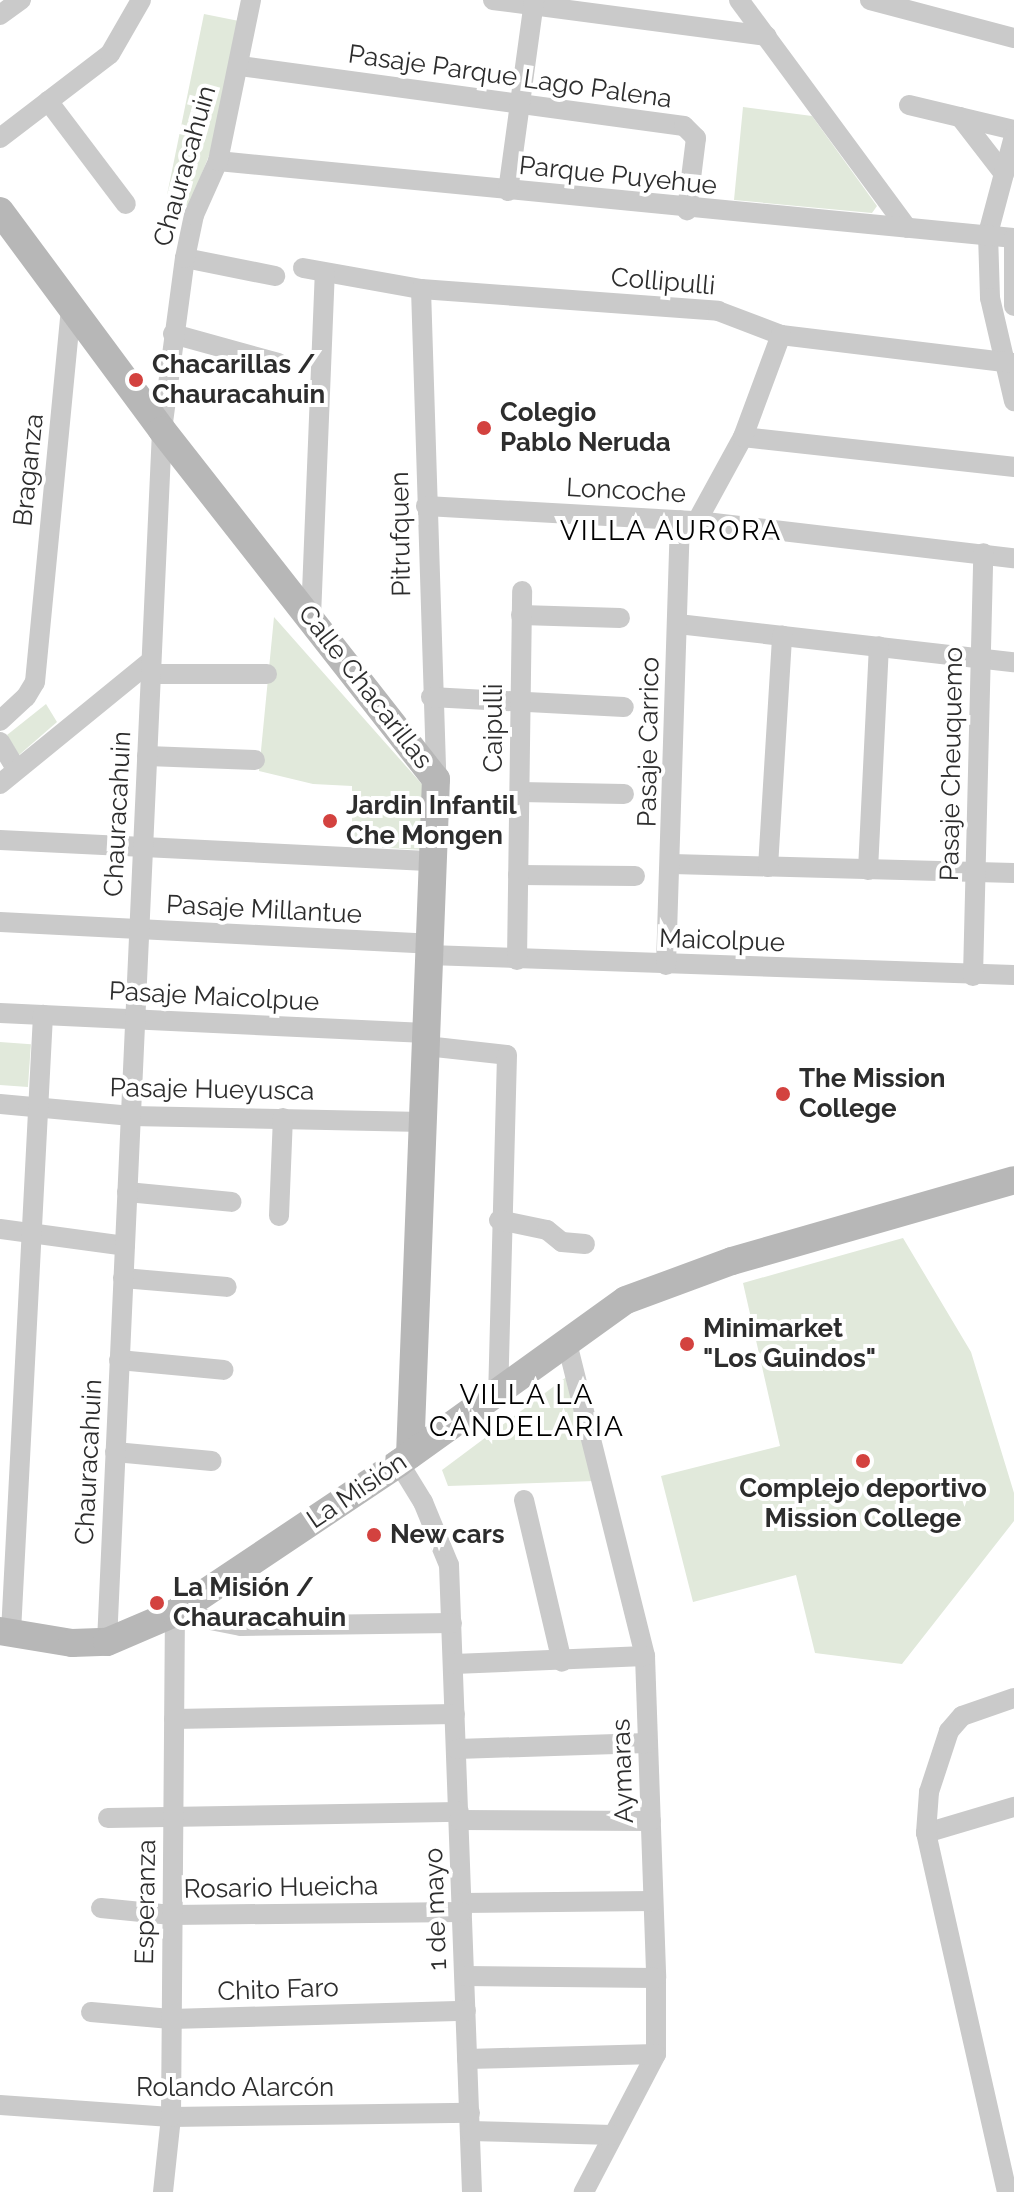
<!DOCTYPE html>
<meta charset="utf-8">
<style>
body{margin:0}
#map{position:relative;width:1014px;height:2192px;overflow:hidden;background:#fff;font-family:Raleway,sans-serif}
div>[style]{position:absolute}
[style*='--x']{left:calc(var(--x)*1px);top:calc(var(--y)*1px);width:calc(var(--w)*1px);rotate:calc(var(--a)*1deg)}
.green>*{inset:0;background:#e1e9db;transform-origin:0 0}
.street>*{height:20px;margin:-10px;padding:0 10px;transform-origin:10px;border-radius:10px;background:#cacaca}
.secondary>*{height:28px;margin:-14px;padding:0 14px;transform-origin:14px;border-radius:14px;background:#b7b7b7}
.dots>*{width:22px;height:22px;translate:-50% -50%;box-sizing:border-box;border:4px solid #fff;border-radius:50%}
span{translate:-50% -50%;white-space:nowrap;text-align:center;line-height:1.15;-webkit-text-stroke:8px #fff;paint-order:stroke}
.street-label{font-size:26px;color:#2d2d2d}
.poi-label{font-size:26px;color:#2d2d2d;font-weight:700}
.left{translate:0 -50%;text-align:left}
.neighbourhood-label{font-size:28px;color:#000;letter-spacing:2px}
</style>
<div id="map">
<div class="green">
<div style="clip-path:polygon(204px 14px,239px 21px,210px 153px,189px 206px,175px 205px,167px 195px)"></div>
<div style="clip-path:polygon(743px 107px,812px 116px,877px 206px,872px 213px,734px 200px)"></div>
<div style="clip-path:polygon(274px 617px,428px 791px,425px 850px,352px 846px,352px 786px,313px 784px,259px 771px)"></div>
<div style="clip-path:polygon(46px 704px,57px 722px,19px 755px,7px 735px)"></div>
<div style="left:0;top:1042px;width:31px;height:43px;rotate:4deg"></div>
<div style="clip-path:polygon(903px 1238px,971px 1352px,1014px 1493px,1014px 1521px,902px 1664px,815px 1653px,796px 1575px,693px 1602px,661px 1476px,780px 1446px,743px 1283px)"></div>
<div style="clip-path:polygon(569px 1375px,595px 1481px,448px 1486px,442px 1470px)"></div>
</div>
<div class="street">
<div style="--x:493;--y:0;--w:276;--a:7.5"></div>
<div style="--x:739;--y:0;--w:283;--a:53.6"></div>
<div style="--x:870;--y:0;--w:149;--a:14.8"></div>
<div style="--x:0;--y:15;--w:26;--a:-36"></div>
<div style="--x:240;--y:66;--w:448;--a:7.7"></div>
<div style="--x:684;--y:126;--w:17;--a:45"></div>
<div style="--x:696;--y:138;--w:73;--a:97.1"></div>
<div style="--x:48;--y:101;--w:129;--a:52.9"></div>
<div style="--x:909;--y:105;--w:108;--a:13.4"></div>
<div style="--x:960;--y:117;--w:72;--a:52.3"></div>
<div style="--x:1014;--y:136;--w:101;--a:104.9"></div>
<div style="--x:988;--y:234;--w:64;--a:88.2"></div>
<div style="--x:990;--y:298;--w:106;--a:76.9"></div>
<div style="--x:0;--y:138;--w:138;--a:-37.4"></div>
<div style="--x:110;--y:54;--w:62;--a:-60.1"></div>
<div style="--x:218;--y:161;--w:800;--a:5.53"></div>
<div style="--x:508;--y:191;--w:193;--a:-82.2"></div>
<div style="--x:1014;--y:238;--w:68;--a:90"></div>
<div style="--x:185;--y:258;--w:92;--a:11.3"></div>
<div style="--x:303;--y:268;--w:120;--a:10.1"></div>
<div style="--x:421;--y:289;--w:298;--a:4.2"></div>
<div style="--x:718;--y:311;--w:67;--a:20.9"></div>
<div style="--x:781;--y:335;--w:235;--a:6.9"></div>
<div style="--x:421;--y:289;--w:490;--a:88.2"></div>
<div style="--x:173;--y:334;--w:109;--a:15.4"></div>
<div style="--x:743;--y:437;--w:273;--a:6.3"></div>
<div style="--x:426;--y:506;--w:271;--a:3.2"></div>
<div style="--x:697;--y:521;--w:319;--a:6.7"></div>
<div style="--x:697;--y:521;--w:96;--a:-61.3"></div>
<div style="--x:743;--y:437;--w:109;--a:-69.6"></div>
<div style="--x:521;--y:615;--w:99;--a:1.7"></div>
<div style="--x:311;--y:617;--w:344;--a:-87.7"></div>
<div style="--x:678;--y:624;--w:338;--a:6.5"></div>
<div style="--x:151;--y:674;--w:116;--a:0"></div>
<div style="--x:431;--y:697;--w:193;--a:3"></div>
<div style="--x:0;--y:721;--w:35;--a:-43"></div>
<div style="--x:26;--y:697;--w:17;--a:-59"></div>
<div style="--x:35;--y:682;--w:378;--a:-84.5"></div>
<div style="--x:0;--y:742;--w:31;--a:59"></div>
<div style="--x:147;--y:756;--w:108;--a:2.1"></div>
<div style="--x:0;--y:784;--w:195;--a:-39.2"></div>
<div style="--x:520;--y:792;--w:104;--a:1.1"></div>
<div style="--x:0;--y:840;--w:433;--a:2.8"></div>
<div style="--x:672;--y:864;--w:342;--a:1.5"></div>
<div style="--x:768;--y:867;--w:232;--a:-86.5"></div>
<div style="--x:868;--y:870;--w:224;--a:-87.2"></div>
<div style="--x:518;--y:875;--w:117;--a:0.5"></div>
<div style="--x:0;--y:922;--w:430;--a:2.9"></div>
<div style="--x:429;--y:955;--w:585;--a:1.96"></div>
<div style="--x:517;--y:960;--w:369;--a:-89.2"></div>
<div style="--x:666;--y:965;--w:445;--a:-88.2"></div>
<div style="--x:973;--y:976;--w:423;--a:-88.6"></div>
<div style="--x:0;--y:1013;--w:426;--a:2.7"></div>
<div style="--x:426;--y:1046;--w:81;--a:6.3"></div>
<div style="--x:507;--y:1055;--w:334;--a:91.5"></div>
<div style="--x:0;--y:1104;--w:132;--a:5.2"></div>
<div style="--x:131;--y:1116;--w:292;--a:1.2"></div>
<div style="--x:127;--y:1192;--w:105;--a:5.4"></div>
<div style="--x:279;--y:1216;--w:98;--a:-87.7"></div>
<div style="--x:499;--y:1220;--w:49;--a:11.8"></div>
<div style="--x:547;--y:1230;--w:19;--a:39"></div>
<div style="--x:562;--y:1242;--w:23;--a:5"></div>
<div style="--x:0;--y:1229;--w:126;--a:7.7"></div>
<div style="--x:123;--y:1278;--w:104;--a:4.9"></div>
<div style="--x:566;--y:1339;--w:327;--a:76"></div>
<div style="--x:645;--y:1656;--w:322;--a:88"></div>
<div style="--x:656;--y:1978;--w:76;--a:90"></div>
<div style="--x:656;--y:2054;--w:156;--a:117.6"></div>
<div style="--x:119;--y:1360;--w:105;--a:5.4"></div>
<div style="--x:115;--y:1452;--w:97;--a:5.3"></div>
<div style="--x:399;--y:1463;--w:46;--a:58.4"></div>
<div style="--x:423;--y:1502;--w:68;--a:67.6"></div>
<div style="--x:449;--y:1565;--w:627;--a:87.9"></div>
<div style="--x:524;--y:1500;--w:166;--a:76.8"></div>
<div style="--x:11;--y:1632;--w:618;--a:-87.03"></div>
<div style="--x:107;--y:1642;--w:1213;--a:-87.4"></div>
<div style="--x:162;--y:430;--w:174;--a:-82.4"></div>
<div style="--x:185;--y:258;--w:44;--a:-78.2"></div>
<div style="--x:194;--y:215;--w:59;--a:-66"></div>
<div style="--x:218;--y:161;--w:164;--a:-78.4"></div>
<div style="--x:454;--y:1664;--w:191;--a:-2.4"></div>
<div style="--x:174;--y:1719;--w:281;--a:-1"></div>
<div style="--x:457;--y:1749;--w:190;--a:-1.8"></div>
<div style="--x:108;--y:1818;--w:351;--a:-1"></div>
<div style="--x:459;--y:1820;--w:192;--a:0.3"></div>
<div style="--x:926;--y:1833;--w:92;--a:-16.5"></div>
<div style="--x:462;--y:1903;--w:191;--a:-0.6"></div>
<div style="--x:101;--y:1908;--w:71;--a:5.6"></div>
<div style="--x:172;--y:1915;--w:290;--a:-0.6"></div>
<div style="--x:465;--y:1976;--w:191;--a:0.6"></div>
<div style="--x:91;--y:2012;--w:80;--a:5"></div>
<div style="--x:171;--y:2019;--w:295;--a:-1.6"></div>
<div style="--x:467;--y:2059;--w:189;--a:-1.5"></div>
<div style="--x:0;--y:2105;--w:171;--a:4"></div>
<div style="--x:171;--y:2117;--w:299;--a:-0.8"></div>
<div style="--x:470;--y:2131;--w:142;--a:1.6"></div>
<div style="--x:163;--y:2192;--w:75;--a:-83.9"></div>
<div style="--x:171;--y:2117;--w:504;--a:-89.55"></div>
<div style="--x:175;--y:1613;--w:67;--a:11.1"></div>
<div style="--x:241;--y:1626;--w:211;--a:-0.8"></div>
<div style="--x:1007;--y:2192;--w:368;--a:-102.7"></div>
<div style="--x:926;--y:1833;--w:41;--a:-85.8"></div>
<div style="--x:929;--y:1792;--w:64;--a:-71.8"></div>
<div style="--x:949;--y:1731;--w:20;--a:-49"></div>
<div style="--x:962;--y:1716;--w:55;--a:-19.1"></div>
</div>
<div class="secondary">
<div style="--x:0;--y:211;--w:272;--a:53.5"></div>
<div style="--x:162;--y:430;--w:444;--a:51.9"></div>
<div style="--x:436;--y:779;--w:676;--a:92.2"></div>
<div style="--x:0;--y:1631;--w:73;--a:9.5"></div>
<div style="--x:72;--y:1643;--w:35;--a:-2"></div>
<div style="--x:107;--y:1642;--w:74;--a:-23.1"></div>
<div style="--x:175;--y:1613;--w:270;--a:-33.8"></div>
<div style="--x:399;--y:1463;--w:279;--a:-35.7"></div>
<div style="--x:626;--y:1300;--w:113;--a:-20.2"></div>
<div style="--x:732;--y:1261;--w:293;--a:-16"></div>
</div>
<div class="dots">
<div style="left:136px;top:380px;background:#d3423f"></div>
<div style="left:484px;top:428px;background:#d3423f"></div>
<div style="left:330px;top:821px;background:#d3423f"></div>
<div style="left:783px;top:1094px;background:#d3423f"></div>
<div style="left:687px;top:1344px;background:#d3423f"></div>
<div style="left:863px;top:1461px;background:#d3423f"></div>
<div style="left:374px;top:1535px;background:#d3423f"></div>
<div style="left:157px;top:1603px;background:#d3423f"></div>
</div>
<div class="street-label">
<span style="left:510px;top:77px;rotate:8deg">Pasaje Parque Lago Palena</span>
<span style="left:185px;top:166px;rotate:-74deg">Chauracahuin</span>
<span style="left:618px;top:176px;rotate:6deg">Parque Puyehue</span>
<span style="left:663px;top:282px;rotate:5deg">Collipulli</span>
<span style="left:29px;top:470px;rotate:-84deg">Braganza</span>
<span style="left:626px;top:491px;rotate:3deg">Loncoche</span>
<span style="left:401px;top:534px;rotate:-91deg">Pitrufquen</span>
<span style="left:365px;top:687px;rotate:52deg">Calle Chacarillas</span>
<span style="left:494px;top:728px;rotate:-90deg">Caipulli</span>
<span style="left:649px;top:742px;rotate:-89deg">Pasaje Carrico</span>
<span style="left:952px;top:764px;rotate:-89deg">Pasaje Cheuquemo</span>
<span style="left:118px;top:814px;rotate:-87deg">Chauracahuin</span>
<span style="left:264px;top:910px;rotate:3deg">Pasaje Millantue</span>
<span style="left:722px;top:941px;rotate:2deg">Maicolpue</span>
<span style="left:214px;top:997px;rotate:3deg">Pasaje Maicolpue</span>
<span style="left:212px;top:1090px;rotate:1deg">Pasaje Hueyusca</span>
<span style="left:89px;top:1462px;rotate:-87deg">Chauracahuin</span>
<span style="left:357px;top:1491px;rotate:-34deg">La Misión</span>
<span style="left:623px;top:1771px;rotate:-92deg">Aymaras</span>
<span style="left:281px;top:1888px;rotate:-1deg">Rosario Hueicha</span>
<span style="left:146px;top:1902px;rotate:-89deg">Esperanza</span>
<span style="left:436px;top:1909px;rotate:-92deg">1 de mayo</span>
<span style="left:278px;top:1990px;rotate:-2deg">Chito Faro</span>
<span style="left:235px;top:2088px">Rolando Alarcón</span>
</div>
<div class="poi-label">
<span class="left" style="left:152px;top:380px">Chacarillas /<br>Chauracahuin</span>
<span class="left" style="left:500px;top:428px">Colegio<br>Pablo Neruda</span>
<span class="left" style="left:346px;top:821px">Jardin Infantil<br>Che Mongen</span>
<span class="left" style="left:799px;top:1094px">The Mission<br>College</span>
<span class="left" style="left:703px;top:1344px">Minimarket<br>"Los Guindos"</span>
<span style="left:863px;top:1504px">Complejo deportivo<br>Mission College</span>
<span class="left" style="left:390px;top:1535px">New cars</span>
<span class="left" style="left:173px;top:1603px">La Misión /<br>Chauracahuin</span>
</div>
<div class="neighbourhood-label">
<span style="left:671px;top:531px">VILLA AURORA</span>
<span style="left:527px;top:1411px">VILLA LA<br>CANDELARIA</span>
</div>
</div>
